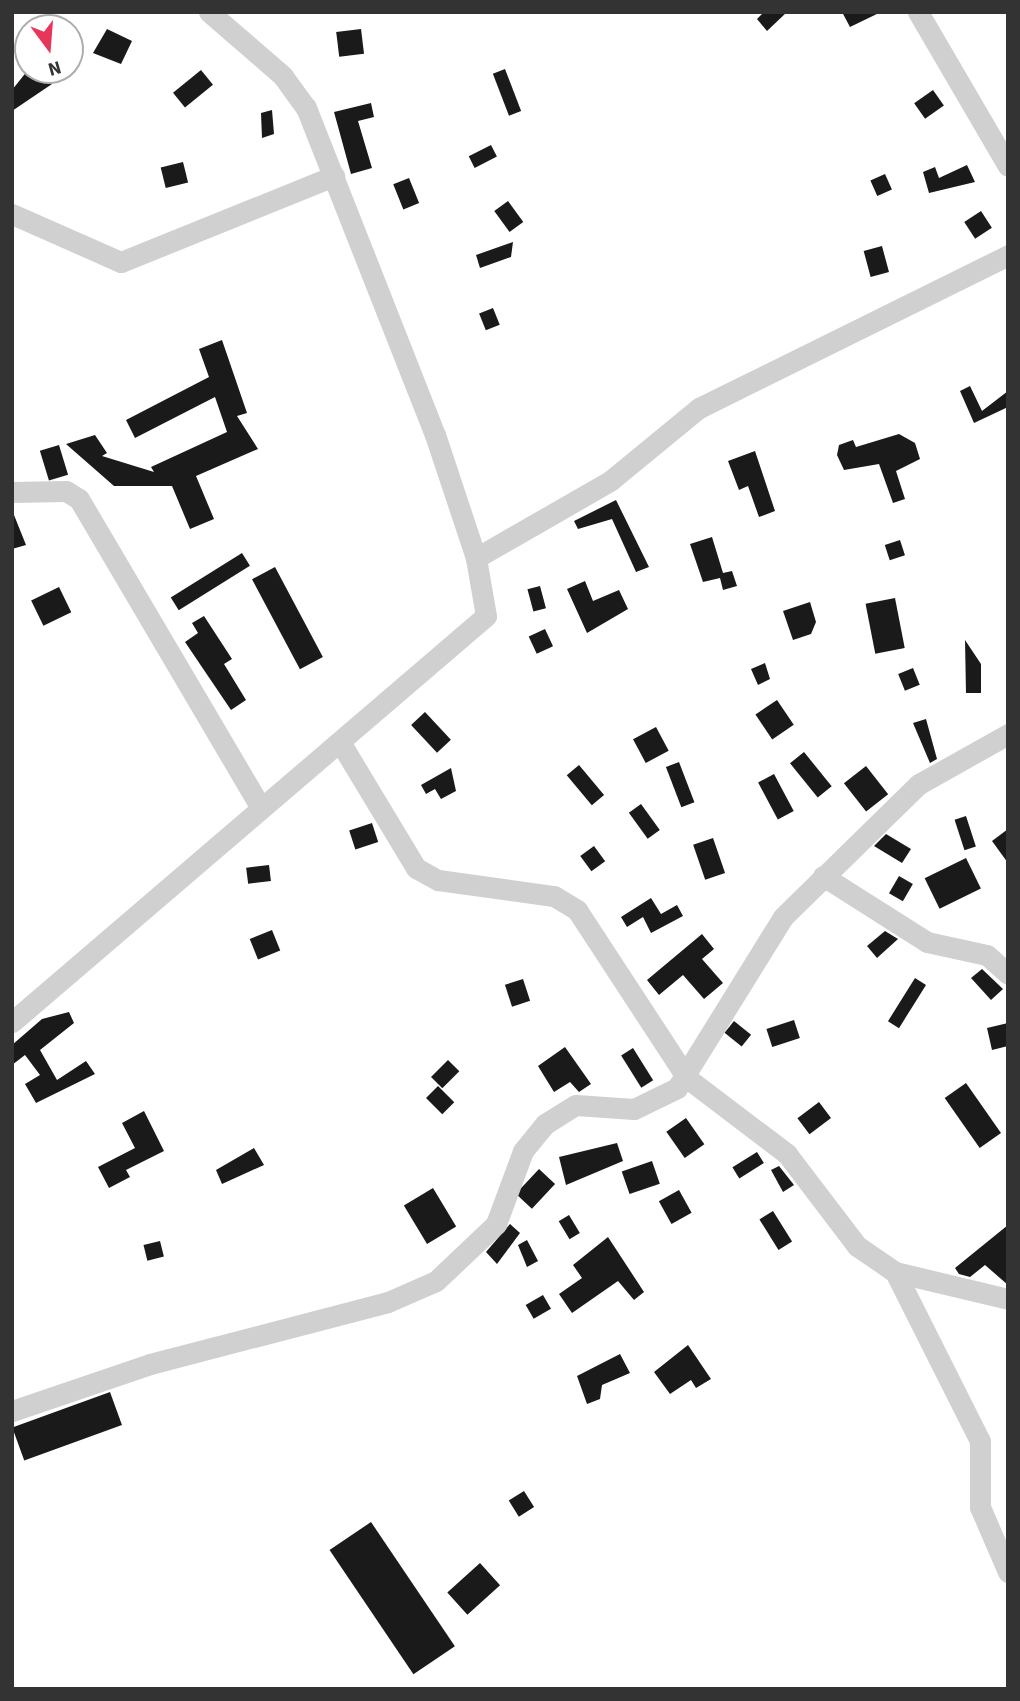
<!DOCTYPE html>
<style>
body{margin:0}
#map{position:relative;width:1020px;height:1701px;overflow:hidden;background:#fff;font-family:"Source Sans 3",sans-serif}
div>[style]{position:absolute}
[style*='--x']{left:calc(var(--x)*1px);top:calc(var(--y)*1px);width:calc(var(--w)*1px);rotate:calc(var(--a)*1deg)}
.building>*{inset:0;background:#1a1a1a;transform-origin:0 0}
.minor>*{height:21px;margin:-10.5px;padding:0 10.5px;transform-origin:10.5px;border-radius:10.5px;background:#d0d0d0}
span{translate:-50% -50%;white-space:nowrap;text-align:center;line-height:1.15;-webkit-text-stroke:7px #fff;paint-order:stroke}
.frame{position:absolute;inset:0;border:14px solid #333;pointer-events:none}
.north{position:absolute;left:14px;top:14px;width:70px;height:70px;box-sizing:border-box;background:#fff;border:2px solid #adadad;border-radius:50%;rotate:164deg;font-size:19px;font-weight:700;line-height:28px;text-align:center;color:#333}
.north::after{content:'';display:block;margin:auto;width:24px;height:32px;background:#e8365a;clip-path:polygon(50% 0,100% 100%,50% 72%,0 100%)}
</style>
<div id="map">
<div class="building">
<div style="clip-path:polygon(764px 12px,787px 12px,767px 31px,757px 19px)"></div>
<div style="clip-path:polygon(842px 12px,881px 12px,850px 27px)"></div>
<div style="clip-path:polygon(107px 29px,132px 41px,121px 64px,93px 53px)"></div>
<div style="left:361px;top:29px;width:25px;height:25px;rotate:83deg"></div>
<div style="left:505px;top:69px;width:45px;height:13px;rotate:69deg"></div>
<div style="clip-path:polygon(28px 70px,40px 70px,52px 84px,12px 111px,12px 90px)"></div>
<div style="left:201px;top:70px;width:19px;height:36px;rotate:51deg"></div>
<div style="left:933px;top:90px;width:19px;height:23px;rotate:55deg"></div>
<div style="clip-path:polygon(371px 103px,374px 117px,358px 121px,372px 168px,351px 174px,334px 112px)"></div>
<div style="clip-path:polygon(272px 110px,274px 134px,262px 138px,261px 113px)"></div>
<div style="left:491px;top:145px;width:13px;height:25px;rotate:63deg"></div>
<div style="left:183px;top:162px;width:21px;height:23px;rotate:76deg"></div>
<div style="clip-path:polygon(967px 165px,975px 182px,929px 193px,923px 172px,935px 167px,939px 178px)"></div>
<div style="left:885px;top:174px;width:17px;height:16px;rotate:66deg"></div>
<div style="left:409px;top:178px;width:27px;height:17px;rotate:68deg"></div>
<div style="left:508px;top:201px;width:26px;height:17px;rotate:54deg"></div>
<div style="left:981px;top:211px;width:20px;height:20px;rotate:57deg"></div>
<div style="clip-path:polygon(513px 242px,511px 257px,480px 268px,476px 255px)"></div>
<div style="left:882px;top:246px;width:27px;height:19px;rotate:75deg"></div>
<div style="left:493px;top:308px;width:18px;height:15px;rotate:68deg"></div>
<div style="clip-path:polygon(222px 340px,247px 413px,237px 416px,258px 449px,196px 476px,214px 519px,190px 529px,172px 486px,114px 486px,66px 444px,95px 435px,107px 453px,102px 456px,154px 472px,151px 467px,227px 432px,215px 397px,135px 438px,126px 420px,209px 377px,199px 349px)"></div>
<div style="clip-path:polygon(970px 386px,982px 411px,1008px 391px,1008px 407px,974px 423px,960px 391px)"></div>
<div style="clip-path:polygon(899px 434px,915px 443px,920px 459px,896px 471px,905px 499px,893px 503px,879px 464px,844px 470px,837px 455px,839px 445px,853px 440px,856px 447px)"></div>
<div style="left:59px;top:445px;width:31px;height:20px;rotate:73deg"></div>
<div style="clip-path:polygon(755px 451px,775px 511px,759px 517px,748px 486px,739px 490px,728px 461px)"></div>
<div style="clip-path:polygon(616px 500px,649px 567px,636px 572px,612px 519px,578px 529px,574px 521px)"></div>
<div style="clip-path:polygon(12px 510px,26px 545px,12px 549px)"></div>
<div style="clip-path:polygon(712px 537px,723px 573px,732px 571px,737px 586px,723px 590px,720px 578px,703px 582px,690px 544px)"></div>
<div style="left:900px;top:540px;width:16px;height:16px;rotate:72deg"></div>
<div style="left:242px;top:553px;width:15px;height:84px;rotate:58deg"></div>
<div style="left:275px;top:567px;width:102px;height:26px;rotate:62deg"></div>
<div style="clip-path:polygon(585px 581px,593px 601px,619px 590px,628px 609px,587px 633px,567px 589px)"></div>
<div style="left:540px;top:586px;width:23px;height:13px;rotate:75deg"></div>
<div style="left:59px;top:587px;width:28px;height:31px;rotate:64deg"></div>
<div style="left:895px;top:598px;width:51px;height:30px;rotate:79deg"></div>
<div style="clip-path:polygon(810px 602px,816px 622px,811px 634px,793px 640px,783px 611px)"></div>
<div style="clip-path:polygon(204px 616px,232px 659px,224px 664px,246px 700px,231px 710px,185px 642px,198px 633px,192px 623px)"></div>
<div style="left:545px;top:629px;width:19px;height:18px;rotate:65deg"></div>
<div style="clip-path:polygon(965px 640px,981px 664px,981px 693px,966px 693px)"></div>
<div style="clip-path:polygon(765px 663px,770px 679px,758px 685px,751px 669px)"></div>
<div style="left:913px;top:668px;width:18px;height:16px;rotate:68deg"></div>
<div style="left:777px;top:700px;width:30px;height:26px;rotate:56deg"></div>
<div style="left:425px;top:712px;width:38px;height:19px;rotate:47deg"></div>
<div style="clip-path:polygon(926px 719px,937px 759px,930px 763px,913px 723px)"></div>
<div style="left:656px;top:727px;width:27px;height:26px;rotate:62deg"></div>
<div style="left:804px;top:752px;width:44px;height:18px;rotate:51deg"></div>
<div style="left:679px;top:762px;width:43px;height:14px;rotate:69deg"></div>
<div style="left:579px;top:765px;width:39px;height:16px;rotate:50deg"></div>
<div style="left:866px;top:766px;width:36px;height:28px;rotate:52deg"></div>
<div style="clip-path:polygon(451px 768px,456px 791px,441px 799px,435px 789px,426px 794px,421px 785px)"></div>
<div style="left:774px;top:774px;width:42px;height:18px;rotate:62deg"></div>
<div style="left:641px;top:804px;width:32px;height:15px;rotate:54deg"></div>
<div style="left:966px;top:816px;width:32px;height:12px;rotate:72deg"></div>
<div style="left:372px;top:823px;width:20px;height:24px;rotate:72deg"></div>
<div style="clip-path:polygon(1008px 829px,1008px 863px,992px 841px)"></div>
<div style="clip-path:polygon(886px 834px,911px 849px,902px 863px,874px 846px)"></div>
<div style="left:713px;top:838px;width:37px;height:21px;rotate:71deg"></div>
<div style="left:594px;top:846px;width:19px;height:17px;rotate:54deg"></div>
<div style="left:966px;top:858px;width:34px;height:46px;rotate:64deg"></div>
<div style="left:269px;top:865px;width:16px;height:23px;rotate:83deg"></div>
<div style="left:899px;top:876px;width:16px;height:20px;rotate:30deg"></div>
<div style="clip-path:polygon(651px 898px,661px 914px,677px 905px,683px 916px,651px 933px,643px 917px,627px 927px,621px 917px)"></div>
<div style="left:272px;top:930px;width:22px;height:24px;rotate:68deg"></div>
<div style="clip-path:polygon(885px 931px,898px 939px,877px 958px,867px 946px)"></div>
<div style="clip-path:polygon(702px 934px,714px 949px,702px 959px,723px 983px,704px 999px,683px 975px,659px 995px,647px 980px)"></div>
<div style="clip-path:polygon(982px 969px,1003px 989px,991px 1000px,971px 978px)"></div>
<div style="left:915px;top:978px;width:13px;height:51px;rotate:32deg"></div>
<div style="left:523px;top:979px;width:23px;height:19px;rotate:72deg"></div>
<div style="clip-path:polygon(69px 1012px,74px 1023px,40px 1050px,57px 1080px,86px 1061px,95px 1074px,36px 1103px,25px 1084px,40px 1075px,25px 1055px,12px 1065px,12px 1045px,42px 1019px)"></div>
<div style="left:794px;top:1020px;width:19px;height:29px;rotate:72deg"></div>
<div style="left:734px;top:1021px;width:22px;height:15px;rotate:39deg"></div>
<div style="clip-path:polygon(1008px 1023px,1008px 1046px,992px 1050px,987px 1028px)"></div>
<div style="clip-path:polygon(565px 1047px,591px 1084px,579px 1092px,570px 1082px,554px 1092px,538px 1066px)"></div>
<div style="left:633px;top:1048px;width:38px;height:14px;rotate:58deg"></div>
<div style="left:448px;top:1060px;width:16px;height:24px;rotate:45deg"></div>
<div style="left:966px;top:1083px;width:61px;height:26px;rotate:55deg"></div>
<div style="left:438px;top:1086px;width:23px;height:17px;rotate:45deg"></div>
<div style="left:819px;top:1102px;width:20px;height:27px;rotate:53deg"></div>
<div style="clip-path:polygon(144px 1111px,164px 1151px,126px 1170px,130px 1177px,109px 1188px,98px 1167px,135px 1148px,122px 1123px)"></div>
<div style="left:686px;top:1118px;width:32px;height:24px;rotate:55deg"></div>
<div style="clip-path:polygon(617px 1143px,623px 1161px,566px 1185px,559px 1157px)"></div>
<div style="clip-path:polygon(254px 1148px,264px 1165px,222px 1184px,216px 1170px)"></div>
<div style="left:757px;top:1152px;width:13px;height:29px;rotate:58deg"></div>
<div style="left:652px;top:1161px;width:24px;height:32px;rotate:71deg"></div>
<div style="clip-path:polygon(779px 1166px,794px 1185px,783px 1192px,771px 1170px)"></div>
<div style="left:539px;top:1169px;width:22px;height:34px;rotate:43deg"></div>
<div style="left:433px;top:1188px;width:45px;height:34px;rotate:59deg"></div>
<div style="left:679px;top:1190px;width:26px;height:23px;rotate:61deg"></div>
<div style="left:773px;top:1211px;width:36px;height:16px;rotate:58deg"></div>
<div style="left:569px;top:1215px;width:21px;height:12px;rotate:59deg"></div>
<div style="clip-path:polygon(510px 1224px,520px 1233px,497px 1264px,486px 1252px)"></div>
<div style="clip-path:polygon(1008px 1225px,1008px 1285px,985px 1265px,970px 1277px,959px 1274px,955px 1268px)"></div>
<div style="clip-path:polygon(608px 1237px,644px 1292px,634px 1300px,618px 1281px,572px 1313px,559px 1294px,582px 1278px,573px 1265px)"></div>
<div style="clip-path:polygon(527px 1240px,538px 1261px,527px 1267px,518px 1245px)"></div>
<div style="left:160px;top:1241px;width:16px;height:17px;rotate:76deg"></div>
<div style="left:543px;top:1295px;width:16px;height:20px;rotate:60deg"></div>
<div style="clip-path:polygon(688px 1345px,711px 1379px,696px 1388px,691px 1380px,670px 1394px,654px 1372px)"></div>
<div style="clip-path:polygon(620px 1354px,630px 1373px,602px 1385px,600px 1399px,587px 1404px,577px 1376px)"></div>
<div style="left:110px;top:1392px;width:35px;height:104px;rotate:70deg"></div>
<div style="left:524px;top:1491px;width:19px;height:18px;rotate:58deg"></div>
<div style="left:371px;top:1522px;width:150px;height:50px;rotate:56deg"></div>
<div style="left:480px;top:1563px;width:30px;height:44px;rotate:48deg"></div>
</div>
<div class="minor">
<div style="--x:918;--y:12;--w:178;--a:59.7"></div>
<div style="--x:12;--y:214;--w:119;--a:23.8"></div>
<div style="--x:121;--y:262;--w:230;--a:-22"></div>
<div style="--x:12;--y:492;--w:54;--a:-1.1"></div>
<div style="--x:66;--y:491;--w:15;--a:32"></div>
<div style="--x:79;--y:499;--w:359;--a:59.5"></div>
<div style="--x:476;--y:558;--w:155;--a:-29.9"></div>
<div style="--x:610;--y:481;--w:115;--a:-39.4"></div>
<div style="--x:699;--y:408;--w:345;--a:-26.3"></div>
<div style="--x:340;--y:742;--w:147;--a:58.9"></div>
<div style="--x:416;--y:868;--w:25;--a:29"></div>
<div style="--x:438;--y:880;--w:117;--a:7.9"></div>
<div style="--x:554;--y:896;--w:27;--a:31"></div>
<div style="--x:577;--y:910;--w:201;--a:56.8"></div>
<div style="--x:687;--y:1078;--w:126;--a:37.2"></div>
<div style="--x:787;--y:1154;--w:116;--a:52.7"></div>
<div style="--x:857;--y:1246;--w:46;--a:34.4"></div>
<div style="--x:895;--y:1272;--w:116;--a:13.4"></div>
<div style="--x:823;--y:876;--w:123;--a:32.4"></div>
<div style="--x:927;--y:942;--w:61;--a:12.2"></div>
<div style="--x:987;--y:955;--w:28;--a:42"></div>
<div style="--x:12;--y:1022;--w:624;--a:-40.58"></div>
<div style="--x:486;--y:616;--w:59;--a:-99.8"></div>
<div style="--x:476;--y:558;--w:130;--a:-108.4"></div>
<div style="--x:435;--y:435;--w:352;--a:-111.5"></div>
<div style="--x:306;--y:108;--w:39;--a:-126"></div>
<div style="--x:283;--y:76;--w:98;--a:-139.1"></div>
<div style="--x:895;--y:1272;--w:189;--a:63.3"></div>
<div style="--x:980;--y:1441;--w:66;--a:90"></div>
<div style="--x:980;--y:1507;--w:71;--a:66.7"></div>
<div style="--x:12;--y:1411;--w:146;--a:-18.8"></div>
<div style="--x:150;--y:1364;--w:246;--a:-14.6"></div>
<div style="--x:388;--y:1302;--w:52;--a:-23.6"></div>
<div style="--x:436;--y:1281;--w:83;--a:-43.5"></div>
<div style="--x:496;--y:1224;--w:78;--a:-69.7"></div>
<div style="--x:523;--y:1151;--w:35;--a:-51"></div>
<div style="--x:545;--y:1124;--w:36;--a:-32"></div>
<div style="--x:576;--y:1105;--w:58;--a:3.9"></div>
<div style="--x:634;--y:1109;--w:48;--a:-26"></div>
<div style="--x:677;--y:1088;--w:201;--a:-58.2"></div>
<div style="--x:783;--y:917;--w:190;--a:-44.4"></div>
<div style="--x:919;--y:784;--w:102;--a:-29.3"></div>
</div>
<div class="frame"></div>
<div class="north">N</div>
</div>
